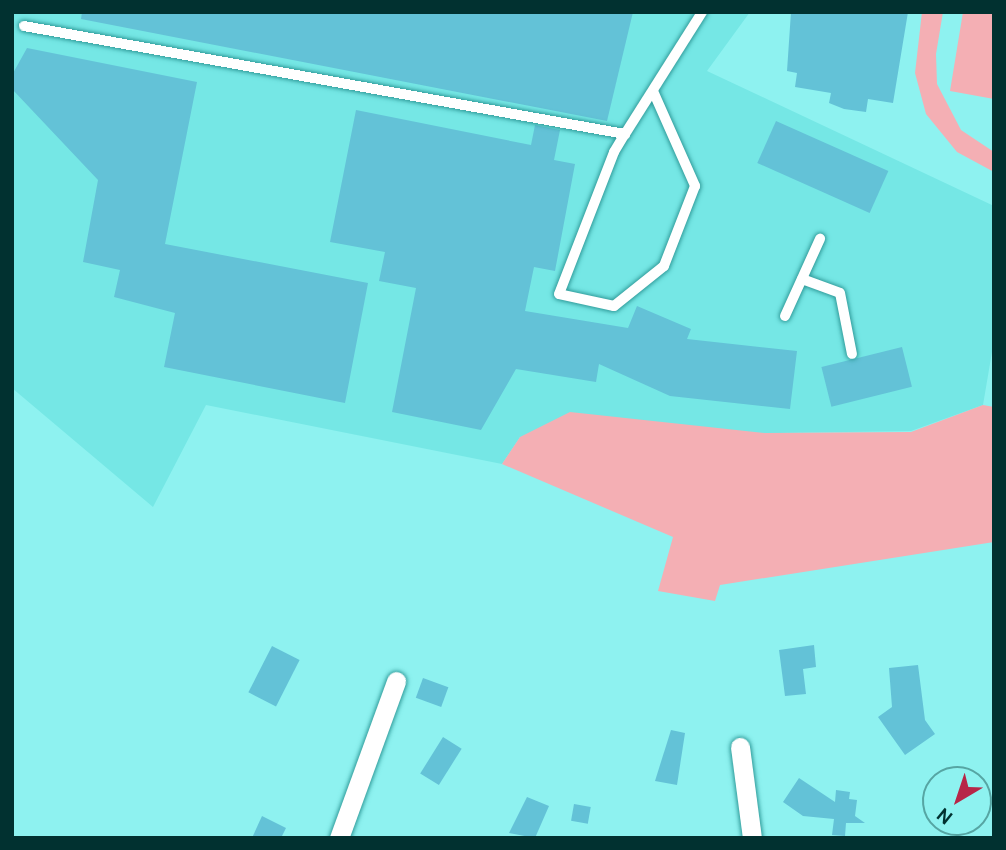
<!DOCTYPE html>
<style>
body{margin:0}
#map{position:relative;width:1006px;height:850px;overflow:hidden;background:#8ef2f0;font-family:Cabin,sans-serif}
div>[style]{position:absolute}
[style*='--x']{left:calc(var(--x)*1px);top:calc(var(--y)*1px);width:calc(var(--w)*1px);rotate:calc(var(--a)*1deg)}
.built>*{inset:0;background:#75e7e5}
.green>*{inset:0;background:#f4afb4}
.building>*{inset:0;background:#63c2d7;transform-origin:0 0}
.roads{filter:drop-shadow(0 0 2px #319c9b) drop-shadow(0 0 2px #319c9b)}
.service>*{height:10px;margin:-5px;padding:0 5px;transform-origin:5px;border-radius:5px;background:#fff}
.minor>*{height:19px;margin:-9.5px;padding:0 9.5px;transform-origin:9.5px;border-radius:9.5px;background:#fff}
span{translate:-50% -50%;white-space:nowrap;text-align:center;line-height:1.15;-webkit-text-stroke:7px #8ef2f0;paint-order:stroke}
.frame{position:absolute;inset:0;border:14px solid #013130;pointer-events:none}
.north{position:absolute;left:922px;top:766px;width:70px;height:70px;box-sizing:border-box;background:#8ef2f0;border:2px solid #56a5a3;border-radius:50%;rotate:219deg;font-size:19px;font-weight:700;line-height:28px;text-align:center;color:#013130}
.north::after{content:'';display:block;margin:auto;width:24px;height:32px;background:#b72648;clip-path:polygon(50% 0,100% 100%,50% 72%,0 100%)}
</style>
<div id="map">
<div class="built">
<div style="clip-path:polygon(12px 12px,750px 12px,707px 71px,994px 206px,994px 340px,983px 405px,911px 431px,520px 437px,502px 464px,206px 405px,153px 507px,12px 388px)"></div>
</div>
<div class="green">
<div style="clip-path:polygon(922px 12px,943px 12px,936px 54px,937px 84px,961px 130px,994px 152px,994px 172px,957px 152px,926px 114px,915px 73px)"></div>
<div style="clip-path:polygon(963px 12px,994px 12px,994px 99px,950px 91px)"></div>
<div style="clip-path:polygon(983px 405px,994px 407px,994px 542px,720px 585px,715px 601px,658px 591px,673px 537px,502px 464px,520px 437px,570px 412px,765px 433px,911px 432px)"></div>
</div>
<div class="building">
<div style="clip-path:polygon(82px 12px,633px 12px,607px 121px,81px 19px)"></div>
<div style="clip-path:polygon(791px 12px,908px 12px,893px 103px,868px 99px,866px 112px,844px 109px,829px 103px,831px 93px,795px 87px,797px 73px,787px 71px)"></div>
<div style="clip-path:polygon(27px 48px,197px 82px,165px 244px,368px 283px,345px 403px,164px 367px,175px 313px,114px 297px,120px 270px,83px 262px,98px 180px,12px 89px,12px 75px)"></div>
<div style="clip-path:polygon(356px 110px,531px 145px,535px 125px,560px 130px,554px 160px,575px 164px,555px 271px,534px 267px,525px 311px,628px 328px,637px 306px,691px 329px,687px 339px,797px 351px,790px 409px,670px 396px,599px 364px,596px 382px,516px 369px,481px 430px,392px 412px,416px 288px,379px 281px,385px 252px,330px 242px)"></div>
<div style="left:776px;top:121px;width:123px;height:46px;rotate:24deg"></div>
<div style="left:902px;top:347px;width:41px;height:83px;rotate:76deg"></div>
<div style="clip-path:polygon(814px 645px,816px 667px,803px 669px,806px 694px,785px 696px,779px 650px)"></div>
<div style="left:272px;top:646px;width:31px;height:52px;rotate:27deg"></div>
<div style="clip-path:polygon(918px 665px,925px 720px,935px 734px,905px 755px,878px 717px,892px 707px,889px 668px)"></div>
<div style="left:423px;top:678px;width:27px;height:21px;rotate:20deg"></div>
<div style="clip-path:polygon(671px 730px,685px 733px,677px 785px,655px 781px)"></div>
<div style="left:443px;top:737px;width:22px;height:43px;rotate:32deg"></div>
<div style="clip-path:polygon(799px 778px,835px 802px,836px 790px,850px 792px,849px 799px,857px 800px,855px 816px,865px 823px,846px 823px,845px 836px,832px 835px,834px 819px,803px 816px,783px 802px)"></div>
<div style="clip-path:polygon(527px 797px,549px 806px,535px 838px,509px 833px)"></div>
<div style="left:574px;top:804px;width:17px;height:17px;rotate:10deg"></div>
<div style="clip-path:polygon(262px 816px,286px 828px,281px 838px,252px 838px)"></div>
</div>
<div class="roads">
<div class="service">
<div style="--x:24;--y:26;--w:611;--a:10.19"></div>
<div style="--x:653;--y:91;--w:104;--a:66.1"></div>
<div style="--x:695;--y:186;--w:86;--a:111.2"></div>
<div style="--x:664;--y:266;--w:64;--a:141.3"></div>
<div style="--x:614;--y:306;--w:56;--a:-167.7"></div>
<div style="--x:559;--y:294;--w:152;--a:-68.8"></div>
<div style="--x:614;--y:152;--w:21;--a:-59"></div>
<div style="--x:625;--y:134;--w:144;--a:-57.7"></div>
<div style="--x:802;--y:279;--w:40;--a:20.2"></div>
<div style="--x:840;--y:293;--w:62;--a:78.9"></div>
<div style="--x:785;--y:316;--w:85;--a:-65.6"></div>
</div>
<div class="minor">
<div style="--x:740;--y:747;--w:92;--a:82.5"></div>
<div style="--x:339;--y:838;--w:167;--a:-70"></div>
</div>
</div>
<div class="frame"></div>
<div class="north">N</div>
</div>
